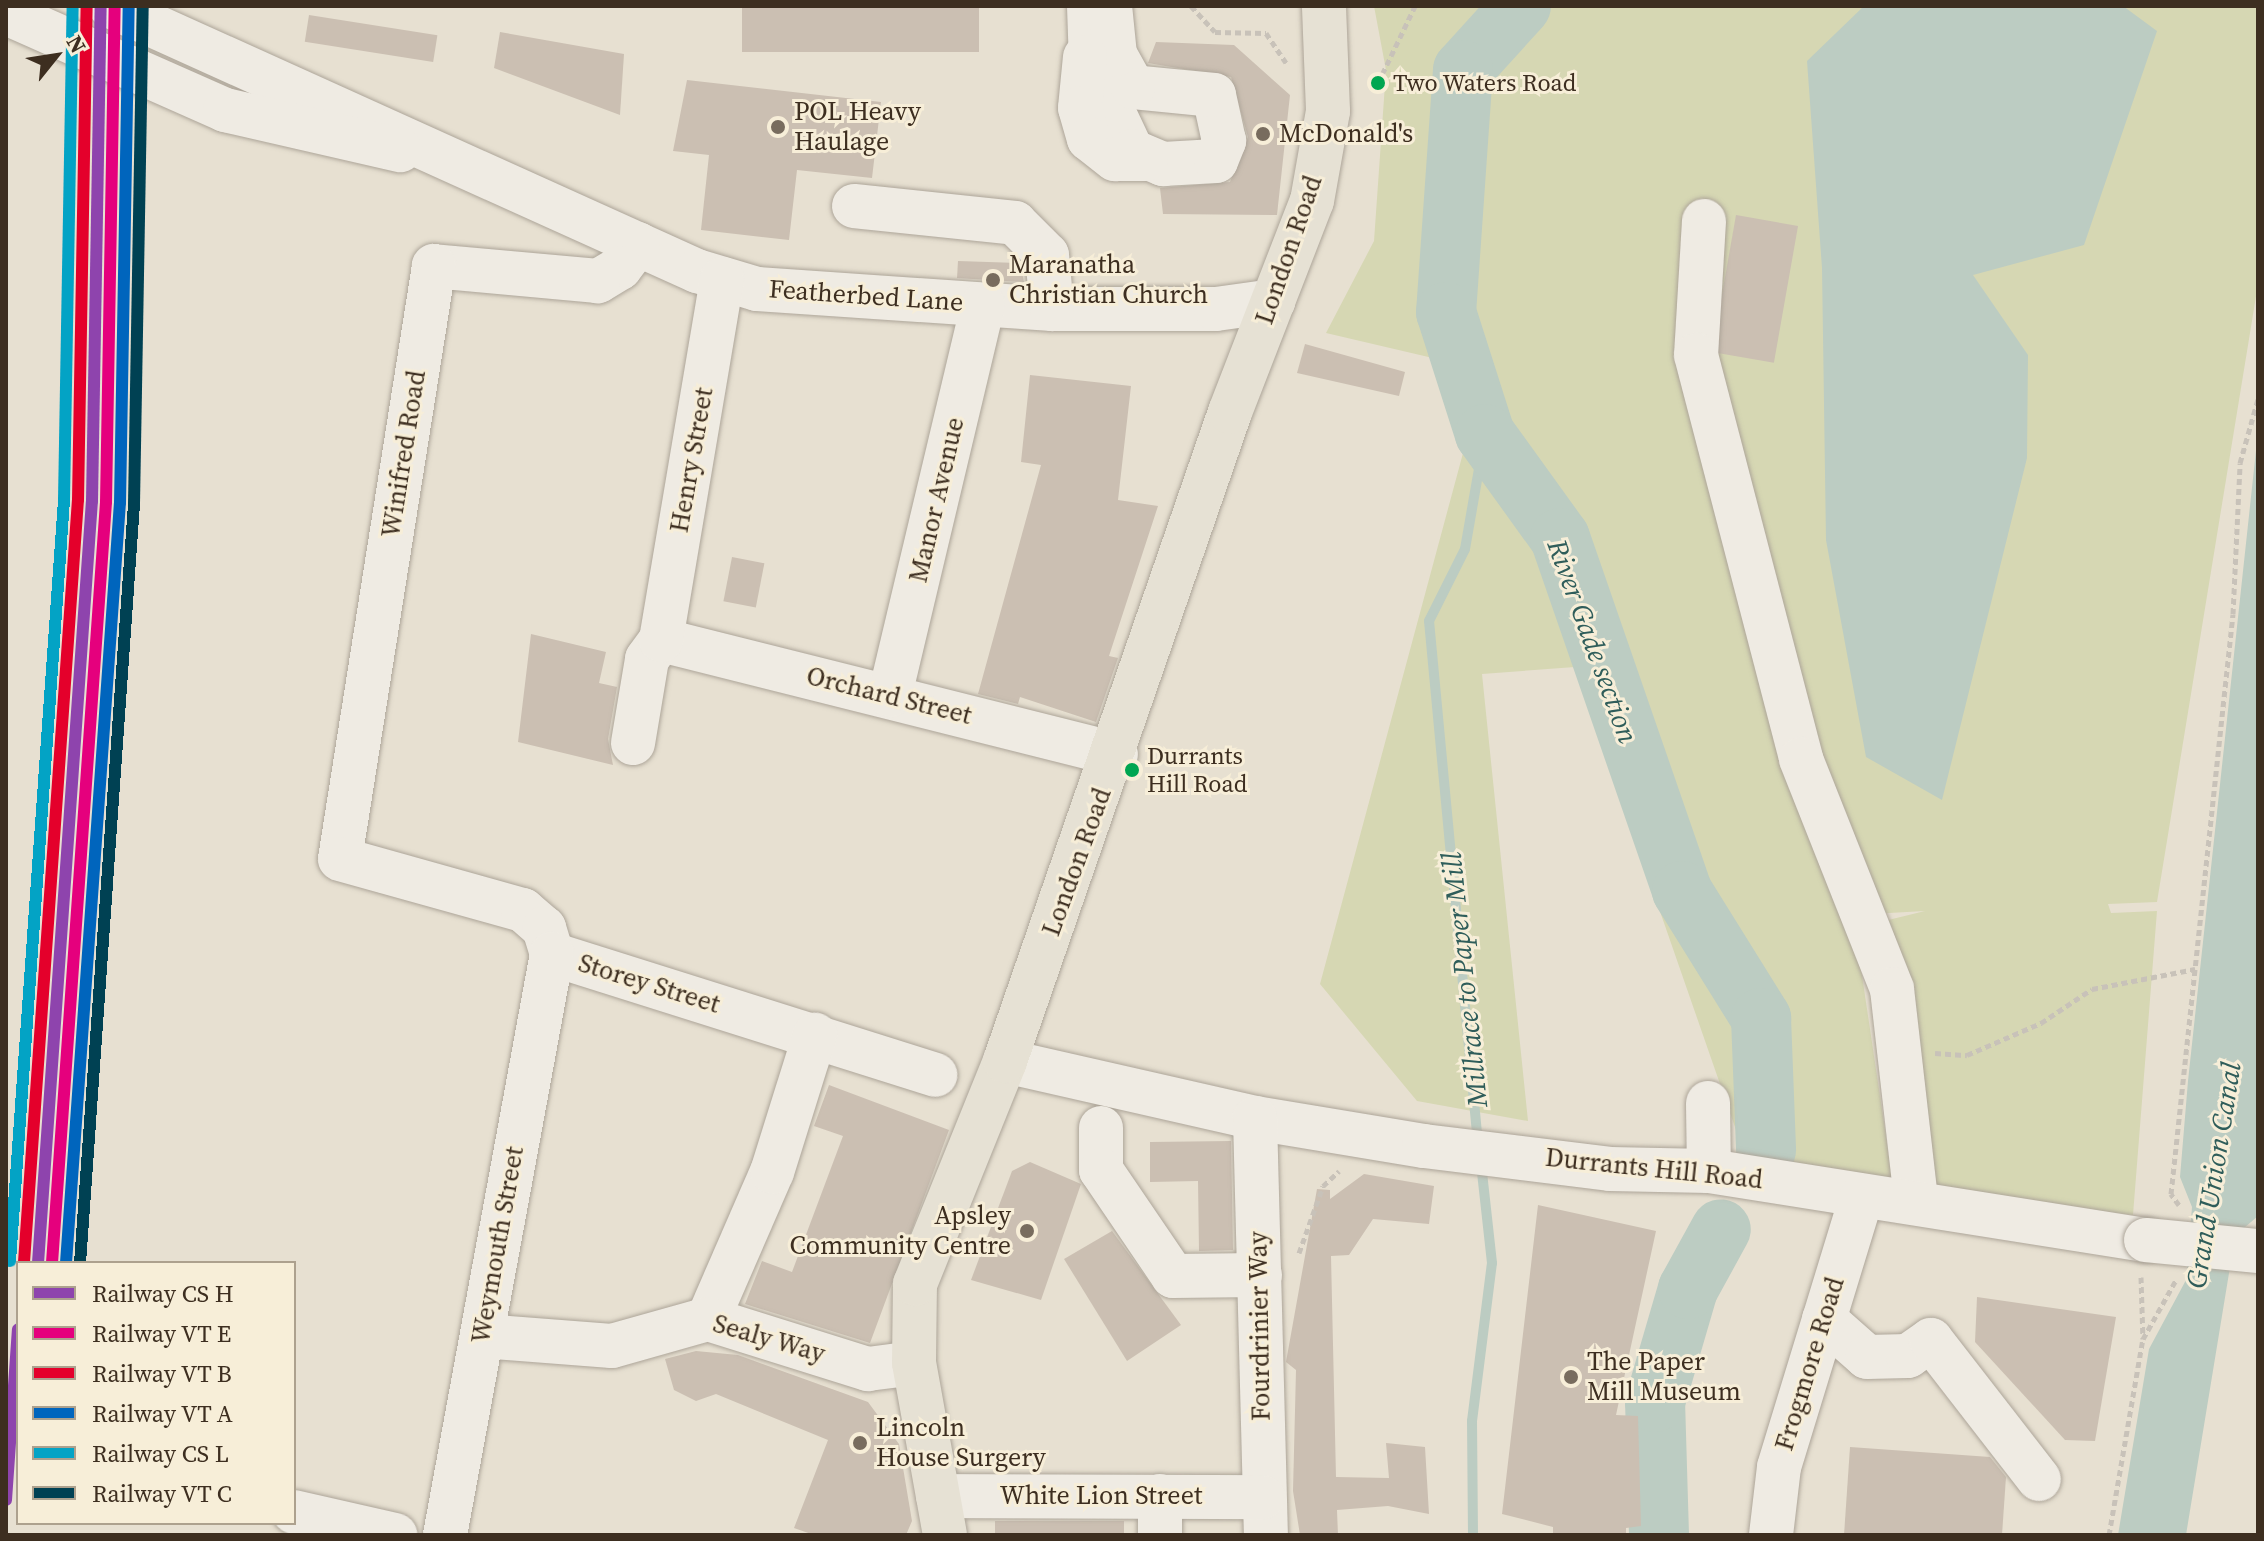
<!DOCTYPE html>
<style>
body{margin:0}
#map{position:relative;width:2264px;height:1541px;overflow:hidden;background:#e7e0d1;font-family:"Source Serif 4",serif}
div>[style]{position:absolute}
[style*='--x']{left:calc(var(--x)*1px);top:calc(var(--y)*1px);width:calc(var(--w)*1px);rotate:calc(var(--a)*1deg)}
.green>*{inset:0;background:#d6d7b3}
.water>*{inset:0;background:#bcccc2}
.stream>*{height:10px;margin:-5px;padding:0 5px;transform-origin:5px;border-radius:5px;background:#bcccc2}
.river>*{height:60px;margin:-30px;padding:0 30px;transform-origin:30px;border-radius:30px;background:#bcccc2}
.building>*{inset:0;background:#cbbfb2;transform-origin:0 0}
.path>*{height:5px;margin-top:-2.5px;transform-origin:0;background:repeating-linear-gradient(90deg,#c8c2b9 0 6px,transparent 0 10px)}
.roads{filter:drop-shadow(0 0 2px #ada599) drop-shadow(0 0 2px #ada599)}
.minor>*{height:44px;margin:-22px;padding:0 22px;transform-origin:22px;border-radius:22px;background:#efebe3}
.major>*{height:44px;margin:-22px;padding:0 22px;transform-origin:22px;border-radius:22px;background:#e6e1d4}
.bridges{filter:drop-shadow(0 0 2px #ada599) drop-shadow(0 0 2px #ada599)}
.minor-bridge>*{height:44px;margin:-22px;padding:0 22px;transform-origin:22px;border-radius:22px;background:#efebe3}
.rail-1>*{height:12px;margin:-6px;padding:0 6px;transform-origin:6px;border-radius:6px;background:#8e44ad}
.rail-2>*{height:12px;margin:-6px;padding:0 6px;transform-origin:6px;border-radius:6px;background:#e5007d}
.rail-3>*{height:12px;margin:-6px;padding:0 6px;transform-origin:6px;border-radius:6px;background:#e4002b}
.rail-4>*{height:12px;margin:-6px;padding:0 6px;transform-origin:6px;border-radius:6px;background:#0065bd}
.rail-5>*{height:12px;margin:-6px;padding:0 6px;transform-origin:6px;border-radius:6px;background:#03a3c5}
.rail-6>*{height:12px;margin:-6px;padding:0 6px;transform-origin:6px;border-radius:6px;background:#004153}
.dots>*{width:22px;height:22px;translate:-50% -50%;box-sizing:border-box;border:4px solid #f7eed8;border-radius:50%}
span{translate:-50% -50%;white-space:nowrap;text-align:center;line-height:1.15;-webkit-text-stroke:6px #f7eed8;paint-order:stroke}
.bus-label{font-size:24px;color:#3d2e20}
.left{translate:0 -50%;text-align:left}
.poi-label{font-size:26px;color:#3d2e20}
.right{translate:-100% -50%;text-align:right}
.street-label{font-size:26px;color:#3d2e20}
.water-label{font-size:28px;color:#2f5d5a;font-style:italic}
.frame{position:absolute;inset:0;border:8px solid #3d2e20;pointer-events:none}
.legend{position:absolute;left:16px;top:1261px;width:280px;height:264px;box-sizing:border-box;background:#f7eed8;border:2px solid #ada18e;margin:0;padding:10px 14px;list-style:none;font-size:24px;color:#3d2e20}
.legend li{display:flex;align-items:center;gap:16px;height:40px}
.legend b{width:40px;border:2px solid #ada18e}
.north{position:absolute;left:16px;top:16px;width:80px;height:80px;-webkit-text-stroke:6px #f7eed8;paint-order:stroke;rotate:60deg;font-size:22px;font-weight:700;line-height:32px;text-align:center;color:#3d2e20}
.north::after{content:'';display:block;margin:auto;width:28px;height:36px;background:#3d2e20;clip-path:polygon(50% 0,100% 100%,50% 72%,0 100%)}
</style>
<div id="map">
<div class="green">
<div style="clip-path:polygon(1374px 6px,2258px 6px,2258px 284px,2157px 902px,2108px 904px,2111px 913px,2157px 911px,2133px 1215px,1924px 1190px,1872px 924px,1925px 911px,1853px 915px,1894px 1190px,1752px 1176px,1575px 667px,1482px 674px,1528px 1121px,1417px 1101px,1320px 984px,1466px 442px,1437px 359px,1326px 333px,1374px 241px,1386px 70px)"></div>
</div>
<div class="water">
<div style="clip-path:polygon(1864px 6px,2123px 6px,2157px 31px,2084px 245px,1973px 275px,2028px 355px,2027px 458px,1942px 800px,1866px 757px,1826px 540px,1822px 268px,1807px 61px)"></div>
<div style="clip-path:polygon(2258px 432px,2258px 1216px,2237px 1234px,2231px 1261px,2186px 1535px,2118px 1535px,2149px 1349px,2186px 1280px,2192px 1207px,2180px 1177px,2188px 1081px)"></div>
</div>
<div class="stream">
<div style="--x:1478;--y:1144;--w:525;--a:-95.35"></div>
<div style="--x:1429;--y:621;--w:80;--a:-63.4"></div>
<div style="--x:1465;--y:549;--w:117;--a:-80.1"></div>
<div style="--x:1473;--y:1535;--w:114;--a:-90.5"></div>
<div style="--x:1472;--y:1421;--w:159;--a:-82.8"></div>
<div style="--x:1492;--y:1263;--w:100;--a:-96.3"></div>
</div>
<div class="river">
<div style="--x:1521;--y:6;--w:86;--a:132.2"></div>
<div style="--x:1463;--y:70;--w:243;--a:94"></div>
<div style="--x:1446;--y:312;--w:128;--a:72.3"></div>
<div style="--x:1485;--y:434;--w:128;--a:54.2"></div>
<div style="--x:1560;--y:538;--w:373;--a:70.9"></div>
<div style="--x:1682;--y:891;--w:150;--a:58.1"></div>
<div style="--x:1761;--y:1018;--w:132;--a:87.8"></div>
<div style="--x:1659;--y:1535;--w:133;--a:-91.7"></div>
<div style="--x:1655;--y:1402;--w:118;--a:-73.7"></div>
<div style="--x:1688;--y:1289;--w:68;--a:-61.2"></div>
</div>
<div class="building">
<div style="left:742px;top:6px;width:237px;height:46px"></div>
<div style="left:309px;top:15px;width:130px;height:27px;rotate:9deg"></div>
<div style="clip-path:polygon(500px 32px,624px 54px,620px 115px,494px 68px)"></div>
<div style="clip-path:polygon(1156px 42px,1234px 45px,1290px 95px,1277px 215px,1163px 214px,1160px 188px,1230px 182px,1248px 137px,1231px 77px,1148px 63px)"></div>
<div style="clip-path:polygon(687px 80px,881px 102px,872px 178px,797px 170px,789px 240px,701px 230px,709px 155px,673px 151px)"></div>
<div style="left:1736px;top:215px;width:63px;height:139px;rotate:10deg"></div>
<div style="clip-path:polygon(958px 261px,1020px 263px,1024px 282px,957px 278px)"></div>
<div style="clip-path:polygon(1305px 344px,1405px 372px,1399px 396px,1297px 373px)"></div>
<div style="clip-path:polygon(1030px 375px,1131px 386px,1118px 500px,1158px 506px,1109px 656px,1118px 658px,1096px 722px,1020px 697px,1018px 704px,978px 694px,1041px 465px,1021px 462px)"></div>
<div style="left:732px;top:557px;width:33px;height:45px;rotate:11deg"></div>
<div style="clip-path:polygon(531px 634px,606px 652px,599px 683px,617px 687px,608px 739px,613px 765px,518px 742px)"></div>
<div style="clip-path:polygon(829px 1085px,949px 1130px,870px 1343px,745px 1304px,762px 1261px,792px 1272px,843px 1136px,814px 1126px)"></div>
<div style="clip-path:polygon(1231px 1141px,1233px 1250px,1199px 1251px,1198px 1181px,1150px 1182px,1150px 1142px)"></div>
<div style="clip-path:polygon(1030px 1162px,1081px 1184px,1041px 1300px,971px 1280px,1012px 1171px)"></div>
<div style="clip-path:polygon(1364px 1174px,1434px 1186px,1429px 1224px,1373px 1219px,1349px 1255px,1331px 1256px,1336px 1477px,1389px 1478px,1386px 1443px,1425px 1447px,1429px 1514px,1388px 1506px,1337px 1510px,1338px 1535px,1300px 1535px,1293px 1491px,1296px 1370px,1286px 1362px,1317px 1189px,1330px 1190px,1330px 1199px)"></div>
<div style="clip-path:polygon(1538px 1205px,1656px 1231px,1616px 1415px,1638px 1416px,1641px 1526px,1626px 1528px,1626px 1535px,1553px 1535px,1553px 1527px,1502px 1514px)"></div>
<div style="clip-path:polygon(1112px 1231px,1181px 1325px,1127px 1361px,1064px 1259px)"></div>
<div style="clip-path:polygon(1977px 1297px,2116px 1317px,2095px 1441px,2065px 1440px,1975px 1342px)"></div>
<div style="clip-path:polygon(696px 1351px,738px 1355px,868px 1402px,899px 1444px,912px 1521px,906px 1535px,814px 1535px,794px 1528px,828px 1440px,716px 1394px,696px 1401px,674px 1390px,665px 1359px)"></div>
<div style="clip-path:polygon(1850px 1447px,1990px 1457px,2006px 1477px,2002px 1535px,1844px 1535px)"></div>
<div style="left:995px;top:1521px;width:129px;height:14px"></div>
</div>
<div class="path">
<div style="--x:1191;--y:6;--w:35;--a:47"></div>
<div style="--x:1215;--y:32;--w:51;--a:1.1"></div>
<div style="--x:1266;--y:33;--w:36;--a:56"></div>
<div style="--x:1378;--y:83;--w:85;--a:-64.3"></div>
<div style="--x:1935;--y:1053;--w:32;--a:4"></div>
<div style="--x:1967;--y:1055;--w:81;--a:-23.4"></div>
<div style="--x:2041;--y:1023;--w:61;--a:-33.7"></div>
<div style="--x:2092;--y:989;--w:105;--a:-11"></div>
<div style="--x:2179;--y:1205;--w:14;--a:-126"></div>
<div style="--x:2171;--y:1194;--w:583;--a:-83.9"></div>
<div style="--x:2233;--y:614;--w:151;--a:-87.3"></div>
<div style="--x:2240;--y:463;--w:66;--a:-74.3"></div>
<div style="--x:1299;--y:1253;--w:71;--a:-70.3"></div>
<div style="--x:1323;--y:1186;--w:22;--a:-43"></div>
<div style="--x:2141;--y:1277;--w:62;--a:88.2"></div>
<div style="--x:2109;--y:1535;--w:199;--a:-80.2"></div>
<div style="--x:2143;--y:1339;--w:68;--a:-60.8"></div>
</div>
<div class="roads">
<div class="minor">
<div style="--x:110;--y:6;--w:644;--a:24.3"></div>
<div style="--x:697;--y:271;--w:63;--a:16.7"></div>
<div style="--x:757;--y:289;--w:296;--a:3.9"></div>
<div style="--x:1052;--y:309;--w:164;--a:0"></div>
<div style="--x:1216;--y:309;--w:58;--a:-8"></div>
<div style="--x:1089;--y:6;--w:58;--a:88"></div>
<div style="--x:1091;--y:64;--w:96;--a:64.8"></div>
<div style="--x:1132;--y:151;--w:34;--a:23"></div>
<div style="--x:1163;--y:164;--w:53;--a:-3.2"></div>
<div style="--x:1216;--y:161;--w:22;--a:-68"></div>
<div style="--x:1224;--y:141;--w:47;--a:-102.3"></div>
<div style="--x:1214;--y:95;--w:81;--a:-174.4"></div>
<div style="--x:1133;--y:87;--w:37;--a:-119"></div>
<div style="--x:1115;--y:55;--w:49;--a:-95.8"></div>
<div style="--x:6;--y:13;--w:240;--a:23.9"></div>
<div style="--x:225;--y:110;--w:180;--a:12.9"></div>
<div style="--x:1085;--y:57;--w:51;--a:95.6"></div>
<div style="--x:1080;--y:108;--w:32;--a:74"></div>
<div style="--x:1089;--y:139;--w:33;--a:38"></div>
<div style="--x:1115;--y:159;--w:31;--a:0"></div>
<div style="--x:854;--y:206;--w:162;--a:6"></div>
<div style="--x:1015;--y:223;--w:45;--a:45"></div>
<div style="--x:1047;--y:255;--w:54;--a:84.7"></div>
<div style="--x:1704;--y:221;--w:134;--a:93.4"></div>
<div style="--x:1696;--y:355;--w:417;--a:75.4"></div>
<div style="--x:1801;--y:759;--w:247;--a:68.4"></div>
<div style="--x:1892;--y:989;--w:213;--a:83.5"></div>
<div style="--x:638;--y:244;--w:30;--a:127"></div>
<div style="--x:620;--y:268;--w:26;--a:149"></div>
<div style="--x:598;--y:281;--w:165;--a:-174.8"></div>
<div style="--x:434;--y:266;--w:600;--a:99.01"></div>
<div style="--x:340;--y:859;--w:190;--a:15.6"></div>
<div style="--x:523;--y:910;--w:28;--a:41"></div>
<div style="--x:544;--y:928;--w:27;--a:73"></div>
<div style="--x:552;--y:954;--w:402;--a:17.5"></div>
<div style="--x:661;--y:640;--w:469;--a:14.1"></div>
<div style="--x:890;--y:695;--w:401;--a:-76.6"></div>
<div style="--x:633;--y:743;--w:85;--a:-80.5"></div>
<div style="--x:647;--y:659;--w:24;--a:-54"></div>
<div style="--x:661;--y:640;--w:366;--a:-80.4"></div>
<div style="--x:1005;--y:1061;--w:256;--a:12.8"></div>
<div style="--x:1255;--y:1118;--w:171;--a:9.4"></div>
<div style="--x:1424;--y:1146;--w:187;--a:7"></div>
<div style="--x:1610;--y:1169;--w:99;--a:1.2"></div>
<div style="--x:1709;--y:1171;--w:442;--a:9"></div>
<div style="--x:1708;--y:1103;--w:68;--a:89.2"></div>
<div style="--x:1255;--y:1118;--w:417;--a:88.5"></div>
<div style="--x:1101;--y:1128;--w:42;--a:90"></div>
<div style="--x:1101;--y:1170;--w:128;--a:55.8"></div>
<div style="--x:1173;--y:1276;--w:87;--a:-0.7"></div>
<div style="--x:708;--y:1319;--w:160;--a:-66.5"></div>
<div style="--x:772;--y:1172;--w:144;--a:-72.6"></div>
<div style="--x:1824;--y:1319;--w:57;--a:41.5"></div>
<div style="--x:1867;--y:1357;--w:41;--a:-1.4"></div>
<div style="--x:1908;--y:1356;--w:28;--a:-35"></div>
<div style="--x:1931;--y:1340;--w:176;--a:52.2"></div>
<div style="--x:482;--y:1336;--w:130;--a:4.4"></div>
<div style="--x:612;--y:1346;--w:100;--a:-15.7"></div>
<div style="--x:708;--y:1319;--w:168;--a:17.4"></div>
<div style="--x:868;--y:1369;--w:46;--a:-7.4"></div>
<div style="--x:938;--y:1496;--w:325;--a:0.2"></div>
<div style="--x:294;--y:1512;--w:104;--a:12.8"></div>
<div style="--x:445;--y:1535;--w:591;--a:-79.57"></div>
<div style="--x:1160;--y:1535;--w:39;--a:-90"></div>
<div style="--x:1771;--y:1535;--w:68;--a:-83.3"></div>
<div style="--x:1779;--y:1467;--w:283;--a:-73"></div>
</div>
<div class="major">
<div style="--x:945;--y:1535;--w:175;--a:-100.2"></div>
<div style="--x:914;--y:1363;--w:79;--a:-89.3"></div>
<div style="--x:915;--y:1284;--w:240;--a:-68"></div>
<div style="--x:1005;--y:1061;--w:687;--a:-70.88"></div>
<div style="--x:1230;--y:412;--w:226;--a:-68.8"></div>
<div style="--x:1312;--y:201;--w:91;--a:-79.9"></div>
<div style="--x:1328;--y:111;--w:105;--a:-92.2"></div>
</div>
</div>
<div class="bridges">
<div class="minor-bridge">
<div style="--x:2146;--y:1240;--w:113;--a:5.6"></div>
</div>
</div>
<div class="rail-1">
<div style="--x:38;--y:1263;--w:764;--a:-85.95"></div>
<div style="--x:92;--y:501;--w:495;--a:-89"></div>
<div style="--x:6;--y:1500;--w:171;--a:-86"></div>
</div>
<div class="rail-2">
<div style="--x:52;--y:1263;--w:763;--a:-85.94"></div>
<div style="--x:106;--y:502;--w:496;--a:-89"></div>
</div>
<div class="rail-3">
<div style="--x:24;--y:1262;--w:764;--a:-85.95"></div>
<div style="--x:78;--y:500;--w:494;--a:-89"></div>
</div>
<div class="rail-4">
<div style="--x:66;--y:1263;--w:762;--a:-85.94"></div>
<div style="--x:120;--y:503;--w:496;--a:-89"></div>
</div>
<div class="rail-5">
<div style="--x:10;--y:1261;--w:763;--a:-85.94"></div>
<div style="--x:64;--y:500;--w:494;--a:-89"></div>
</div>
<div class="rail-6">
<div style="--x:80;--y:1263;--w:761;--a:-85.93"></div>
<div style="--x:134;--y:504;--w:497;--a:-89"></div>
</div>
<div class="dots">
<div style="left:1378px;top:83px;background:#00a651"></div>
<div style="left:778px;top:127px;background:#786c5e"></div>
<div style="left:1263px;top:134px;background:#786c5e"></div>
<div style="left:993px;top:280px;background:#786c5e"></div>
<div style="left:1132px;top:770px;background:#00a651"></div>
<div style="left:1027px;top:1231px;background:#786c5e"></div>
<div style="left:1571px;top:1377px;background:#786c5e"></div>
<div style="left:860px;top:1443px;background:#786c5e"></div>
</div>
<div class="bus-label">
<span class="left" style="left:1393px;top:83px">Two Waters Road</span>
<span class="left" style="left:1147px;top:770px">Durrants<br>Hill Road</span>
</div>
<div class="poi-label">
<span class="left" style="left:794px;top:127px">POL Heavy<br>Haulage</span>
<span class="left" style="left:1279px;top:134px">McDonald's</span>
<span class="left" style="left:1009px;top:280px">Maranatha<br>Christian Church</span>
<span class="right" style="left:1011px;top:1231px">Apsley<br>Community Centre</span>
<span class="left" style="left:1587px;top:1377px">The Paper<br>Mill Museum</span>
<span class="left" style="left:876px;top:1443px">Lincoln<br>House Surgery</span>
</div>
<div class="street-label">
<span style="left:1289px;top:250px;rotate:-71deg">London Road</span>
<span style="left:866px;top:296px;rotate:4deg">Featherbed Lane</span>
<span style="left:404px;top:454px;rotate:-81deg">Winifred Road</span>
<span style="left:692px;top:460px;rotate:-80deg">Henry Street</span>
<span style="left:937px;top:500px;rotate:-77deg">Manor Avenue</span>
<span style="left:889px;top:696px;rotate:14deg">Orchard Street</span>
<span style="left:1077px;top:862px;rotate:-70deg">London Road</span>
<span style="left:649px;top:984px;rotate:17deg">Storey Street</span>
<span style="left:1654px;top:1169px;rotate:6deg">Durrants Hill Road</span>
<span style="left:498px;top:1245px;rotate:-80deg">Weymouth Street</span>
<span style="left:1260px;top:1326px;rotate:-91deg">Fourdrinier Way</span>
<span style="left:769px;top:1339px;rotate:16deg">Sealy Way</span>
<span style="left:1810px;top:1364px;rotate:-73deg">Frogmore Road</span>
<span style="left:1101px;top:1496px">White Lion Street</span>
</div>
<div class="water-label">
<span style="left:1593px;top:641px;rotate:70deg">River Gade section</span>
<span style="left:1464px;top:980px;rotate:-96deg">Millrace to Paper Mill</span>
<span style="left:2213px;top:1175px;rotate:-81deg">Grand Union Canal</span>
</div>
<div class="frame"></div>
<ul class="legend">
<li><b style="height:10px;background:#8e44ad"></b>Railway CS H</li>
<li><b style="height:10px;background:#e5007d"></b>Railway VT E</li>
<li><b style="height:10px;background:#e4002b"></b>Railway VT B</li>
<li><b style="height:10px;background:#0065bd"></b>Railway VT A</li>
<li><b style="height:10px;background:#03a3c5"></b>Railway CS L</li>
<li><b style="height:10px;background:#004153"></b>Railway VT C</li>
</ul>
<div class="north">N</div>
</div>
